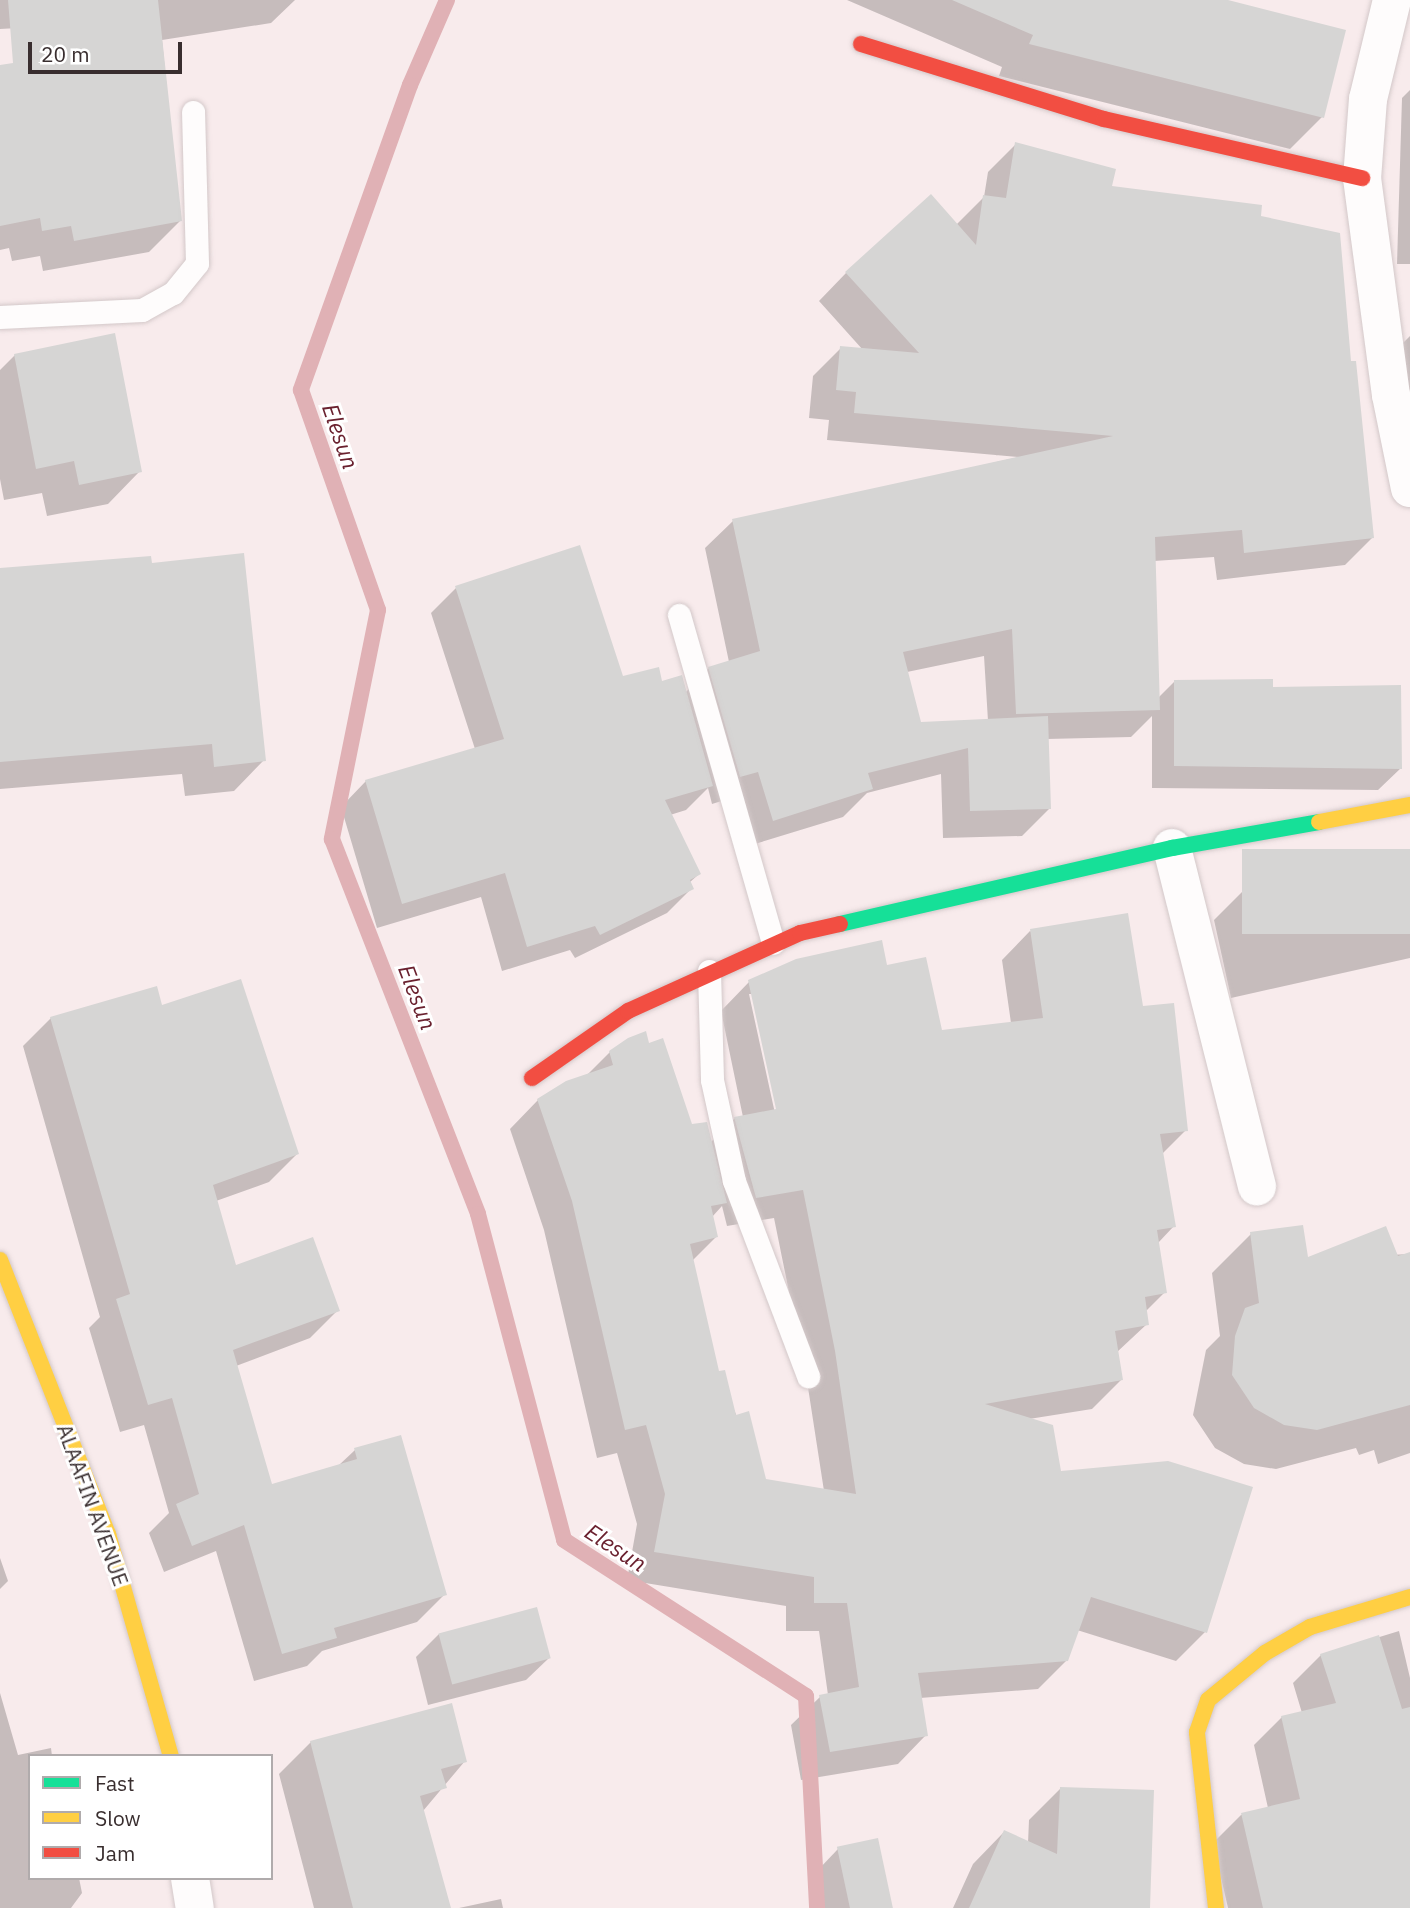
<!DOCTYPE html>
<style>
body{margin:0}
#map{position:relative;width:1410px;height:1908px;overflow:hidden;background:#f8ebec;font-family:"IBM Plex Sans",sans-serif}
div>[style]{position:absolute}
[style*='--x']{left:calc(var(--x)*1px);top:calc(var(--y)*1px);width:calc(var(--w)*1px);rotate:calc(var(--a)*1deg)}
.shadow>*{inset:0;background:#0003}
.stream>*{height:16px;margin:-8px;padding:0 8px;transform-origin:8px;border-radius:8px;background:#e0b1b5}
.building>*{inset:0;background:#d6d5d4;transform-origin:0 0}
.roads{filter:drop-shadow(0 0 2px #d3c8c9) drop-shadow(0 0 2px #d3c8c9)}
.lane>*{height:23px;margin:-11.5px;padding:0 11.5px;transform-origin:11.5px;border-radius:11.5px;background:#fefcfc}
.street>*{height:38px;margin:-19px;padding:0 19px;transform-origin:19px;border-radius:19px;background:#fefcfc}
.fast>*{height:16px;margin:-8px;padding:0 8px;transform-origin:8px;border-radius:8px;background:#16e098}
.slow>*{height:16px;margin:-8px;padding:0 8px;transform-origin:8px;border-radius:8px;background:#ffcf43}
.jam>*{height:16px;margin:-8px;padding:0 8px;transform-origin:8px;border-radius:8px;background:#f24e42}
span{translate:-50% -50%;white-space:nowrap;text-align:center;line-height:1.15;-webkit-text-stroke:6px #fff;paint-order:stroke}
.street-label{font-size:21px;color:#392e2f}
.water-label{font-size:23px;color:#6a212f;font-style:italic}
.legend{position:absolute;left:28px;top:1754px;width:245px;height:126px;box-sizing:border-box;background:#fff;border:2px solid #b0abac;margin:0;padding:9px 12px;list-style:none;font-size:21px;color:#392e2f}
.legend li{display:flex;align-items:center;gap:14px;height:35px}
.legend b{width:35px;border:2px solid #b0abac}
.scale{position:absolute;left:28px;top:42px;width:154px;height:32px;box-sizing:border-box;border:4px solid #392e2f;border-top:0;padding-left:9px;font-size:21px;line-height:24px;white-space:nowrap;color:#392e2f;-webkit-text-stroke:5px #fff;paint-order:stroke}
</style>
<div id="map">
<div class="shadow">
<div style="clip-path:polygon(0 0,295px 0,271px 23px,162px 40px,180px 221px,149px 252px,43px 271px,40px 256px,12px 261px,9px 248px,0 250px,0 67px,128px 41px,126px 22px,0 29px)"></div>
<div style="clip-path:polygon(847px 0,1221px 0,1322px 117px,1290px 149px,999px 76px,1002px 67px)"></div>
<div style="clip-path:polygon(1410px 90px,1410px 264px,1397px 264px,1402px 98px)"></div>
<div style="clip-path:polygon(evenodd,1016px 144px,1109px 187px,1259px 218px,1349px 363px,1372px 538px,1345px 565px,1217px 580px,1214px 557px,1154px 561px,1158px 698px,1174px 682px,1272px 688px,1401px 768px,1378px 790px,1152px 788px,1152px 716px,1131px 737px,1047px 739px,1050px 808px,1022px 836px,943px 838px,941px 774px,867px 793px,843px 817px,745px 847px,731px 798px,712px 804px,708px 788px,686px 810px,670px 815px,699px 874px,689px 883px,692px 888px,667px 913px,575px 958px,570px 950px,502px 971px,481px 897px,377px 928px,341px 807px,366px 781px,475px 749px,431px 613px,456px 588px,621px 678px,661px 683px,685px 693px,709px 668px,729px 662px,705px 548px,733px 521px,1019px 457px,827px 440px,829px 420px,809px 418px,813px 376px,841px 348px,863px 350px,819px 301px,846px 273px,956px 225px,984px 197px,988px 172px,1016px 144px,984px 656px,988px 721px,920px 724px,907px 672px,984px 656px)"></div>
<div style="clip-path:polygon(1410px 336px,1410px 487px,1398px 348px)"></div>
<div style="clip-path:polygon(15px 355px,140px 471px,108px 504px,47px 516px,42px 493px,4px 500px,0 479px,0 370px)"></div>
<div style="clip-path:polygon(150px 565px,264px 760px,234px 791px,185px 796px,182px 774px,0 789px,0 570px)"></div>
<div style="clip-path:polygon(1410px 851px,1410px 958px,1231px 998px,1214px 920px,1247px 887px)"></div>
<div style="clip-path:polygon(evenodd,1030px 931px,1142px 1008px,1186px 1130px,1162px 1154px,1174px 1226px,1158px 1243px,1165px 1292px,1145px 1312px,1147px 1324px,1116px 1353px,1121px 1380px,1092px 1409px,1029px 1419px,1060px 1473px,1205px 1632px,1176px 1661px,1077px 1630px,1067px 1660px,1038px 1689px,920px 1698px,926px 1735px,898px 1764px,801px 1780px,791px 1725px,820px 1697px,828px 1695px,819px 1631px,786px 1631px,786px 1606px,627px 1580px,637px 1524px,617px 1453px,597px 1458px,544px 1230px,510px 1129px,538px 1100px,587px 1075px,610px 1052px,648px 1045px,691px 1126px,710px 1143px,735px 1118px,743px 1117px,721px 1011px,749px 982px,886px 967px,940px 1032px,1011px 1023px,1002px 960px,1030px 931px,749px 994px,753px 994px,780px 1118px,776px 1118px,749px 994px,1030px 931px,722px 1206px,727px 1226px,774px 1218px,807px 1381px,824px 1491px,765px 1481px,718px 1373px,692px 1261px,717px 1236px,712px 1217px,722px 1206px)"></div>
<div style="clip-path:polygon(161px 1008px,297px 1154px,269px 1182px,216px 1201px,235px 1268px,338px 1310px,310px 1338px,236px 1366px,270px 1486px,338px 1466px,355px 1450px,445px 1594px,417px 1622px,322px 1651px,307px 1666px,254px 1681px,216px 1551px,164px 1572px,149px 1533px,169px 1513px,144px 1425px,120px 1432px,89px 1328px,100px 1317px,23px 1046px,51px 1018px)"></div>
<div style="clip-path:polygon(1251px 1234px,1306px 1259px,1410px 1254px,1410px 1453px,1378px 1464px,1374px 1450px,1359px 1455px,1356px 1448px,1276px 1469px,1244px 1464px,1215px 1448px,1193px 1415px,1206px 1350px,1220px 1336px,1212px 1273px)"></div>
<div style="clip-path:polygon(0 1558px,8px 1581px,0 1589px)"></div>
<div style="clip-path:polygon(1399px 1631px,1410px 1678px,1410px 1908px,1228px 1908px,1213px 1843px,1241px 1815px,1268px 1808px,1254px 1745px,1282px 1717px,1302px 1713px,1293px 1683px,1321px 1655px)"></div>
<div style="clip-path:polygon(439px 1634px,549px 1658px,526px 1680px,428px 1705px,416px 1657px)"></div>
<div style="clip-path:polygon(0 1693px,18px 1755px,51px 1748px,52px 1756px,30px 1756px,30px 1878px,79px 1878px,82px 1893px,71px 1908px,0 1908px)"></div>
<div style="clip-path:polygon(311px 1742px,465px 1761px,423px 1811px,449px 1908px,314px 1908px,279px 1774px)"></div>
<div style="clip-path:polygon(1060px 1789px,1148px 1908px,953px 1908px,973px 1864px,1004px 1832px,1028px 1843px,1029px 1820px)"></div>
<div style="clip-path:polygon(838px 1849px,891px 1908px,824px 1908px,817px 1871px)"></div>
<div style="clip-path:polygon(501px 1899px,503px 1908px,459px 1908px)"></div>
</div>
<div class="stream">
<div style="--x:447;--y:0;--w:93;--a:113.5"></div>
<div style="--x:410;--y:85;--w:324;--a:109.7"></div>
<div style="--x:301;--y:390;--w:233;--a:70.7"></div>
<div style="--x:378;--y:610;--w:234;--a:101.4"></div>
<div style="--x:332;--y:839;--w:402;--a:68.7"></div>
<div style="--x:478;--y:1214;--w:337;--a:75.2"></div>
<div style="--x:564;--y:1540;--w:288;--a:32.8"></div>
<div style="--x:806;--y:1696;--w:212;--a:87"></div>
</div>
<div class="building">
<div style="clip-path:polygon(8px 0,158px 0,182px 221px,74px 241px,71px 226px,42px 231px,40px 218px,0 226px,0 65px,13px 63px)"></div>
<div style="clip-path:polygon(952px 0,1228px 0,1346px 30px,1324px 118px,1029px 44px,1033px 35px)"></div>
<div style="clip-path:polygon(1015px 142px,1116px 169px,1112px 186px,1262px 205px,1261px 216px,1340px 233px,1351px 361px,1356px 361px,1374px 538px,1244px 553px,1242px 530px,1155px 537px,1160px 710px,1016px 714px,1012px 629px,903px 652px,921px 722px,1048px 716px,1051px 809px,970px 811px,968px 748px,868px 773px,873px 789px,773px 821px,758px 772px,740px 777px,708px 667px,760px 651px,732px 519px,1113px 436px,854px 413px,856px 392px,836px 390px,840px 346px,919px 353px,845px 272px,931px 194px,976px 245px,983px 195px,1006px 198px)"></div>
<div style="clip-path:polygon(115px 333px,142px 472px,79px 485px,74px 461px,36px 469px,14px 354px)"></div>
<div style="clip-path:polygon(580px 545px,623px 676px,659px 667px,662px 681px,682px 675px,713px 786px,665px 800px,701px 874px,690px 880px,694px 889px,600px 935px,595px 926px,527px 947px,505px 873px,402px 904px,365px 780px,504px 739px,455px 586px)"></div>
<div style="clip-path:polygon(244px 553px,266px 761px,214px 767px,212px 744px,0 762px,0 568px,151px 556px,152px 563px)"></div>
<div style="clip-path:polygon(1273px 679px,1273px 687px,1401px 685px,1402px 769px,1174px 766px,1174px 680px)"></div>
<div style="left:1410px;top:849px;width:85px;height:168px;rotate:90deg"></div>
<div style="clip-path:polygon(1128px 913px,1143px 1006px,1174px 1003px,1188px 1131px,1160px 1134px,1176px 1227px,1157px 1230px,1167px 1293px,1145px 1297px,1149px 1325px,1115px 1331px,1123px 1380px,985px 1404px,1053px 1425px,1061px 1471px,1168px 1461px,1253px 1487px,1207px 1633px,1091px 1597px,1068px 1661px,918px 1673px,928px 1736px,830px 1752px,819px 1695px,859px 1687px,847px 1603px,814px 1603px,814px 1577px,654px 1552px,665px 1494px,646px 1425px,625px 1430px,572px 1201px,537px 1099px,566px 1081px,613px 1065px,609px 1051px,628px 1038px,646px 1031px,649px 1043px,663px 1038px,692px 1124px,707px 1122px,727px 1203px,711px 1206px,718px 1237px,690px 1244px,719px 1371px,725px 1370px,736px 1415px,749px 1411px,766px 1479px,856px 1494px,835px 1351px,803px 1190px,756px 1198px,734px 1117px,776px 1109px,748px 980px,796px 959px,882px 940px,887px 965px,926px 957px,942px 1030px,1043px 1018px,1030px 929px)"></div>
<div style="clip-path:polygon(241px 979px,299px 1154px,213px 1185px,236px 1265px,313px 1237px,340px 1311px,233px 1350px,272px 1484px,357px 1459px,354px 1448px,401px 1435px,447px 1595px,334px 1628px,337px 1638px,282px 1654px,244px 1525px,192px 1546px,176px 1504px,199px 1494px,172px 1398px,148px 1405px,116px 1299px,130px 1294px,50px 1017px,157px 986px,162px 1005px)"></div>
<div style="clip-path:polygon(1303px 1225px,1308px 1257px,1386px 1226px,1398px 1256px,1410px 1252px,1410px 1405px,1317px 1430px,1284px 1425px,1254px 1408px,1232px 1375px,1235px 1336px,1245px 1308px,1259px 1303px,1250px 1232px)"></div>
<div style="left:537px;top:1607px;width:53px;height:102px;rotate:75deg"></div>
<div style="clip-path:polygon(1379px 1635px,1402px 1709px,1410px 1707px,1410px 1908px,1263px 1908px,1241px 1813px,1300px 1799px,1281px 1716px,1336px 1703px,1320px 1654px)"></div>
<div style="clip-path:polygon(452px 1703px,467px 1762px,441px 1769px,447px 1788px,420px 1796px,451px 1908px,353px 1908px,310px 1741px)"></div>
<div style="clip-path:polygon(1060px 1787px,1154px 1790px,1150px 1908px,969px 1908px,1004px 1830px,1057px 1854px)"></div>
<div style="left:878px;top:1838px;width:72px;height:42px;rotate:78deg"></div>
</div>
<div class="roads">
<div class="lane">
<div style="--x:0;--y:317;--w:142;--a:-2.8"></div>
<div style="--x:142;--y:310;--w:35;--a:-29"></div>
<div style="--x:173;--y:293;--w:38;--a:-51"></div>
<div style="--x:197;--y:263;--w:151;--a:-91.5"></div>
<div style="--x:679;--y:615;--w:341;--a:74"></div>
<div style="--x:709;--y:971;--w:109;--a:88.4"></div>
<div style="--x:712;--y:1080;--w:103;--a:77.7"></div>
<div style="--x:734;--y:1181;--w:209;--a:69.2"></div>
</div>
<div class="street">
<div style="--x:1392;--y:0;--w:102;--a:103.6"></div>
<div style="--x:1368;--y:99;--w:79;--a:94.3"></div>
<div style="--x:1362;--y:178;--w:219;--a:82.4"></div>
<div style="--x:1391;--y:395;--w:95;--a:78.5"></div>
<div style="--x:1172;--y:848;--w:349;--a:75.9"></div>
<div style="--x:190;--y:1878;--w:30;--a:81"></div>
</div>
<div class="fast">
<div style="--x:840;--y:924;--w:341;--a:-12.9"></div>
<div style="--x:1172;--y:848;--w:149;--a:-10"></div>
</div>
<div class="slow">
<div style="--x:1319;--y:822;--w:93;--a:-10.6"></div>
<div style="--x:0;--y:1260;--w:295;--a:68.5"></div>
<div style="--x:108;--y:1534;--w:231;--a:74.2"></div>
<div style="--x:1216;--y:1908;--w:177;--a:-96.2"></div>
<div style="--x:1197;--y:1732;--w:34;--a:-71"></div>
<div style="--x:1208;--y:1700;--w:74;--a:-39.5"></div>
<div style="--x:1265;--y:1653;--w:52;--a:-30"></div>
<div style="--x:1310;--y:1627;--w:104;--a:-16.7"></div>
</div>
<div class="jam">
<div style="--x:861;--y:44;--w:254;--a:17.2"></div>
<div style="--x:1104;--y:119;--w:265;--a:12.9"></div>
<div style="--x:532;--y:1078;--w:117;--a:-34.9"></div>
<div style="--x:628;--y:1011;--w:189;--a:-24.4"></div>
<div style="--x:800;--y:933;--w:41;--a:-12.7"></div>
</div>
</div>
<div class="street-label">
<span style="left:93px;top:1505px;rotate:70deg">ALAAFIN AVENUE</span>
</div>
<div class="water-label">
<span style="left:341px;top:436px;rotate:71deg">Elesun</span>
<span style="left:418px;top:997px;rotate:69deg">Elesun</span>
<span style="left:616px;top:1547px;rotate:33deg">Elesun</span>
</div>
<ul class="legend">
<li><b style="height:9px;background:#16e098"></b>Fast</li>
<li><b style="height:9px;background:#ffcf43"></b>Slow</li>
<li><b style="height:9px;background:#f24e42"></b>Jam</li>
</ul>
<div class="scale">20 m</div>
</div>
